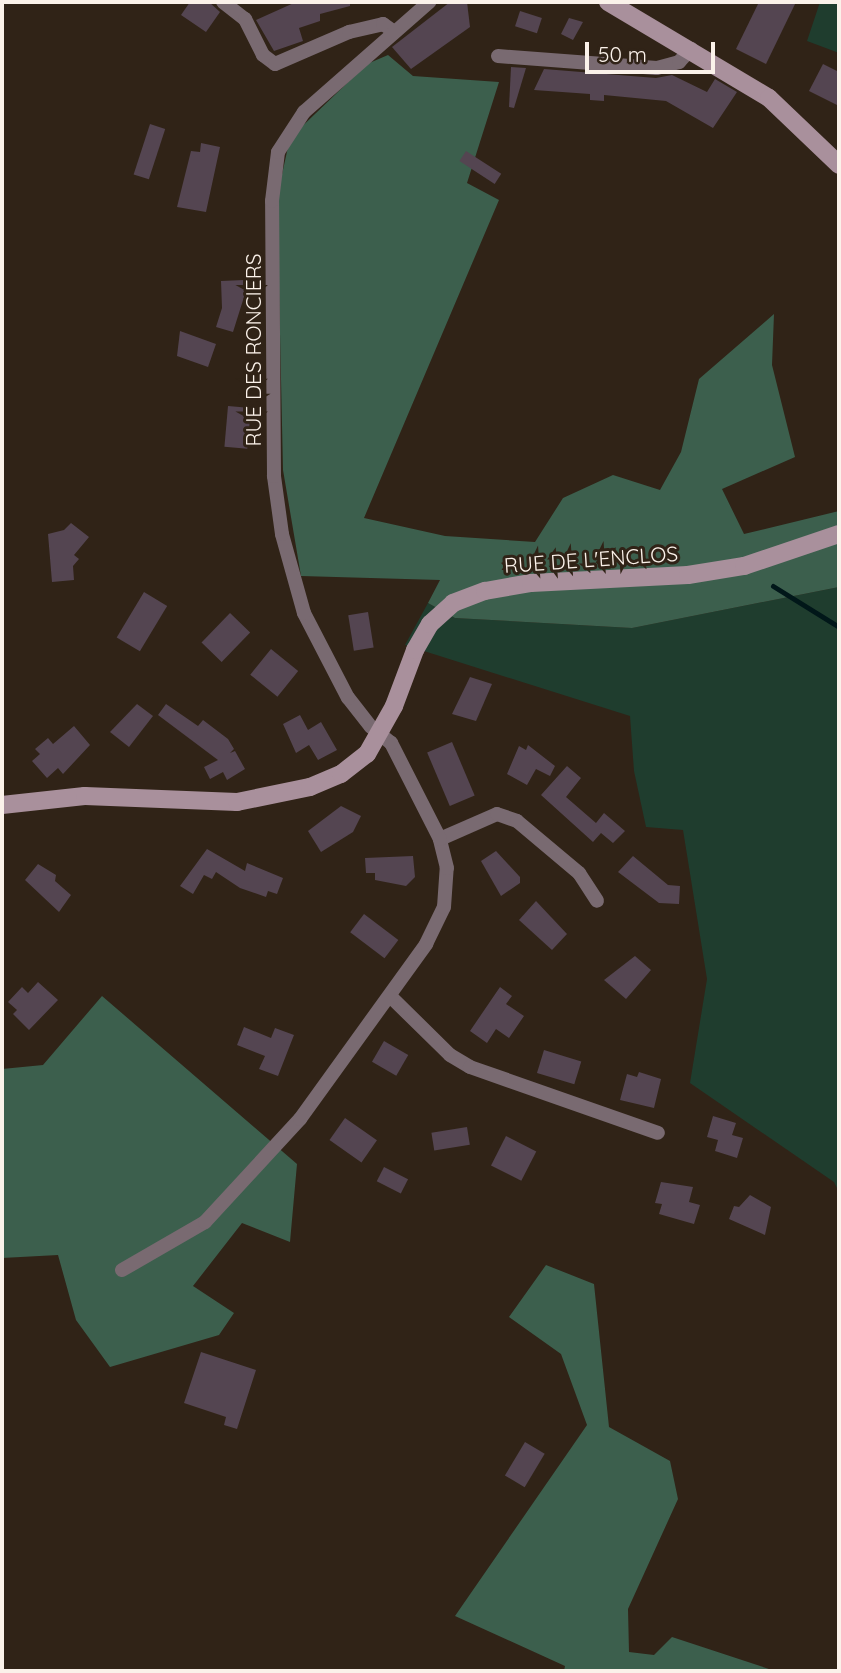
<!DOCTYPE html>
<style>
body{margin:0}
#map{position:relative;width:841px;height:1673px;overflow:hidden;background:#302317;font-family:Quicksand,sans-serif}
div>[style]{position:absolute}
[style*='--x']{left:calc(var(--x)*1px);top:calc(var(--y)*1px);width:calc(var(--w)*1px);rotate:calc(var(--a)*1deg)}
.green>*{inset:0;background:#1f3d2e}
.forest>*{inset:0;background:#3c5f4d}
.stream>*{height:5px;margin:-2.5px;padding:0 2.5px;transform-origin:2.5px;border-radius:2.5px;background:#011719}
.building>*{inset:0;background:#544551;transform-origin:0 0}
.street>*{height:14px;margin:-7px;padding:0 7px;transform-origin:7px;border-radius:7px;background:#796a71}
.secondary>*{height:18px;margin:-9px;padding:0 9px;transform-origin:9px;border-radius:9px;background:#a9909c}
span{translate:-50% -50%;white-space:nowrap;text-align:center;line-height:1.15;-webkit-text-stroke:6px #302317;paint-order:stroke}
.street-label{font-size:21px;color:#fbf2ea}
.frame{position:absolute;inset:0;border:4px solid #fbf2ea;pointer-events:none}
.scale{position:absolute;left:585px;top:42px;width:130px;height:32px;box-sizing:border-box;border:4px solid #fbf2ea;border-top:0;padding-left:9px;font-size:21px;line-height:24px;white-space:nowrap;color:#fbf2ea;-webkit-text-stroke:5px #302317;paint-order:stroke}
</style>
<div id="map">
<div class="green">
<div style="clip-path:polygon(820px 2px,839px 2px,839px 53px,807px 41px)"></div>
<div style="clip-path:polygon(839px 587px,839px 1192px,834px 1182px,690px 1083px,707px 979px,683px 830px,646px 827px,634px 771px,630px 716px,405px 645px,428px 603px,455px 618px,632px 628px)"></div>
</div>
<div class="forest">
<div style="clip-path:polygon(388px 55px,413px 76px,499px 82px,467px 183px,499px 200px,364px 518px,445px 536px,535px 542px,563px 498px,613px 475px,660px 490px,681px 452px,699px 379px,774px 314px,772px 365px,795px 457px,722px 489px,744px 534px,839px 511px,839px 587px,632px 628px,455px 618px,428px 603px,440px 580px,301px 576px,283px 470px,277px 197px,290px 138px,367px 64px)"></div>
<div style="clip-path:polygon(102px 996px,297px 1164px,290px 1242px,242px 1223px,193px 1286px,234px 1313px,219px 1335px,110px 1367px,76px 1320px,58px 1255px,2px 1258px,2px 1069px,43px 1065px)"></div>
<div style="clip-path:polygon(546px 1265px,594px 1284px,609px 1427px,670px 1461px,678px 1499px,628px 1609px,629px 1652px,654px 1655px,672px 1637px,775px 1671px,564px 1671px,565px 1666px,455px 1616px,587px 1425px,561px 1354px,509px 1317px)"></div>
</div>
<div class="stream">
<div style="--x:773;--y:586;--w:78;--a:31.8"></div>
</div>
<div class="building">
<div style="clip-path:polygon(190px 2px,209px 2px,220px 12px,206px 32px,181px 15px)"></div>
<div style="clip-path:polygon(296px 2px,350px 2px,350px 6px,320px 14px,320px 21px,299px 28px,303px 41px,274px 51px,256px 20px)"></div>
<div style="clip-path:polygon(450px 2px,467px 2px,470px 27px,411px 69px,392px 47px)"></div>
<div style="clip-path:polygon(759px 2px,796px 2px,766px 64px,736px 49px)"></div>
<div style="left:520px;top:11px;width:23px;height:16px;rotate:18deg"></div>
<div style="clip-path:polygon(569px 18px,583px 22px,573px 40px,561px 34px)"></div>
<div style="clip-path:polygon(823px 64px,839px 72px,839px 106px,809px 91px)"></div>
<div style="clip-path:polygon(511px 67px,526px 68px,514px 108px,509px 107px)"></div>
<div style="clip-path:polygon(544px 69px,656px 78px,672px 75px,707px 92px,715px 79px,737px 92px,713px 128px,666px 101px,604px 95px,604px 101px,590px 100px,590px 94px,534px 90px)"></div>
<div style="left:150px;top:124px;width:16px;height:53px;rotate:18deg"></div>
<div style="clip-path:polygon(201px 143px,220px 147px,206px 212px,177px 207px,191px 151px,200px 152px)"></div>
<div style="left:466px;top:151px;width:42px;height:12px;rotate:33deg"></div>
<div style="clip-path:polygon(244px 280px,244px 297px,233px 332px,216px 327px,222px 308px,221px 281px)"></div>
<div style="clip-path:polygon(180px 331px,216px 344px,208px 367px,177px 356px)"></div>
<div style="left:228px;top:406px;width:23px;height:41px;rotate:5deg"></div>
<div style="clip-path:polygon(71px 523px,89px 537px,74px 555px,79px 559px,73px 566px,74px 580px,52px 582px,48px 534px,64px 530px)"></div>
<div style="left:144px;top:592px;width:27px;height:53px;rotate:31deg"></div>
<div style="left:368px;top:612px;width:36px;height:20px;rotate:81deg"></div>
<div style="left:230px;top:613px;width:28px;height:41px;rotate:44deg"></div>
<div style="left:271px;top:649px;width:35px;height:33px;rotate:39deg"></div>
<div style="clip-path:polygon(470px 677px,492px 684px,476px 721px,452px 714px)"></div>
<div style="clip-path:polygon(137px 704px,153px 716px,129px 747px,110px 732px)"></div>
<div style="clip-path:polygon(166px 704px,198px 726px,203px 720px,228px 739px,234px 749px,230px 753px,235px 751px,245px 769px,227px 780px,223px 772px,210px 779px,204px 767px,218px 760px,158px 715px)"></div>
<div style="clip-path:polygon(300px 715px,308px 730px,321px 722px,337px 750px,318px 760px,309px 745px,296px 753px,283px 724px)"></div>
<div style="clip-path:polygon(74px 726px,90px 745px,63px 774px,58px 768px,47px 778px,32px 761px,40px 754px,35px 749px,48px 738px,53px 744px)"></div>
<div style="left:452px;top:742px;width:58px;height:27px;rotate:67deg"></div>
<div style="clip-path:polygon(528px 745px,555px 766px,550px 776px,536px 769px,527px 785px,507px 774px,519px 746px,526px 750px)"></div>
<div style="clip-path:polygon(567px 766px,581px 778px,566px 797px,596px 823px,604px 813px,625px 831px,613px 843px,601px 833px,593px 842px,541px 795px)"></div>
<div style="clip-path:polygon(341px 806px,361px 816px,353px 832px,321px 852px,308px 831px)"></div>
<div style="clip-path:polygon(207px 849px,245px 871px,247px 863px,283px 878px,277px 894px,268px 891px,266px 897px,240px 888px,216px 872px,212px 879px,204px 875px,193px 894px,180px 886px)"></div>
<div style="clip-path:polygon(496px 851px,520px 877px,520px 883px,501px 896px,481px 861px)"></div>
<div style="clip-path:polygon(413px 856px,415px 877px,406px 886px,375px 880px,375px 873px,366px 873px,365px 858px)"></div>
<div style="clip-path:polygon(633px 856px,668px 885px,680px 886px,679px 904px,659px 903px,618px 872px)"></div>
<div style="clip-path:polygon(38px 864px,56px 875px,55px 881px,71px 895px,59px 912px,25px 880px)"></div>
<div style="clip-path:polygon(536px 901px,567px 934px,552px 950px,519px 920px)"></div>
<div style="left:364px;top:914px;width:43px;height:23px;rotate:37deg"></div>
<div style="clip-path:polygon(635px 956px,651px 970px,626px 999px,604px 980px)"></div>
<div style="clip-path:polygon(38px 982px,58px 1000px,29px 1030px,13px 1014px,17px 1010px,8px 1002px,22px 987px,28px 993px)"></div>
<div style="clip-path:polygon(500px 987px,512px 996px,506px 1004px,524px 1016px,509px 1038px,496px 1029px,487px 1043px,470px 1031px)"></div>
<div style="clip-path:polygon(244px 1027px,271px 1038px,275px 1028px,294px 1035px,278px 1076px,259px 1069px,265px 1056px,237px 1045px)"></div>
<div style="left:384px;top:1041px;width:28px;height:24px;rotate:30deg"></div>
<div style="left:544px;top:1050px;width:39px;height:24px;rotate:17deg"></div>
<div style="clip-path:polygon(639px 1072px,661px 1079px,654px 1108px,620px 1100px,627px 1074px,637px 1077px)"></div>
<div style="clip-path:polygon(713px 1116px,736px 1123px,732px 1135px,743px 1138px,737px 1158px,715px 1151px,718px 1140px,707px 1137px)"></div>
<div style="left:345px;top:1118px;width:39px;height:27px;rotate:35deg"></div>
<div style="left:467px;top:1127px;width:18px;height:36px;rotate:81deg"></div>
<div style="left:506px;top:1136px;width:34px;height:33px;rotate:27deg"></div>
<div style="left:384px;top:1167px;width:27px;height:16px;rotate:27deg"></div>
<div style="clip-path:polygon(661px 1182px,693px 1187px,689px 1202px,700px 1205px,694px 1224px,659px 1214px,662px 1204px,655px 1203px)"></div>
<div style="clip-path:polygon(750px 1195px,771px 1207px,765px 1235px,729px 1219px,734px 1206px,739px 1207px)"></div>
<div style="clip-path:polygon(201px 1352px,256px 1370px,237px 1429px,224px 1425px,226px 1417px,184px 1403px)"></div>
<div style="left:525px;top:1442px;width:23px;height:39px;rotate:31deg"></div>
</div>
<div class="street">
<div style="--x:223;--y:2;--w:28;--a:38"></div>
<div style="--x:245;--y:19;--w:40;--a:63.4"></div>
<div style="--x:263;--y:55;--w:15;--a:37"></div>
<div style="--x:275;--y:64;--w:81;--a:-23.4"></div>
<div style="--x:349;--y:32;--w:35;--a:-13"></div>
<div style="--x:383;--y:24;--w:12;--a:35"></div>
<div style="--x:498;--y:56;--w:159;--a:4.3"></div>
<div style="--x:657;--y:68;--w:23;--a:-15"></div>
<div style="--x:679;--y:62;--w:18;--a:-47"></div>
<div style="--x:440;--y:839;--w:62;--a:-23.7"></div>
<div style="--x:497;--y:814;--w:21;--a:19"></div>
<div style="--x:517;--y:821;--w:81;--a:40"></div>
<div style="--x:579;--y:873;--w:33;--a:57"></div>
<div style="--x:390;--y:996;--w:84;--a:44.5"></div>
<div style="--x:450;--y:1055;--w:23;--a:31"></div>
<div style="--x:470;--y:1067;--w:199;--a:19.3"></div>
<div style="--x:122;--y:1270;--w:96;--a:-30"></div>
<div style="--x:205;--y:1222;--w:140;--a:-47.3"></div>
<div style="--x:300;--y:1119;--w:216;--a:-54.2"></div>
<div style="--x:426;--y:944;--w:41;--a:-64.1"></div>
<div style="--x:444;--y:907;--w:39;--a:-86"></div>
<div style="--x:447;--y:868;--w:30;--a:-104"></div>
<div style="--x:440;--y:839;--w:108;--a:-117"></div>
<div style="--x:391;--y:743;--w:26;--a:-141"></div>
<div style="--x:371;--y:727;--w:37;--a:-128"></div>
<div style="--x:348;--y:698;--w:96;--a:-117.4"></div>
<div style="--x:304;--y:613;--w:82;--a:-105.6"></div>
<div style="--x:282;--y:534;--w:59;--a:-97.9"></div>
<div style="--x:274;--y:476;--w:275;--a:-90.4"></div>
<div style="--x:272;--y:201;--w:49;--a:-83"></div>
<div style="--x:278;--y:152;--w:48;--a:-57"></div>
<div style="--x:304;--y:112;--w:167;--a:-41.3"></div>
</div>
<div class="secondary">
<div style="--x:608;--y:2;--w:187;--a:30.8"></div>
<div style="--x:769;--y:98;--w:97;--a:43.7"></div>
<div style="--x:2;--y:805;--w:83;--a:-6.2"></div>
<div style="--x:85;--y:796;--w:152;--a:2.3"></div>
<div style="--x:237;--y:802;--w:75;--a:-11.6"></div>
<div style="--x:310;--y:787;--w:34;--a:-23"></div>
<div style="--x:341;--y:774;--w:33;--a:-38"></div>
<div style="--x:367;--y:754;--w:55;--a:-60.6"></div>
<div style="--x:394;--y:706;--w:60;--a:-69.4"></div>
<div style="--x:415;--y:650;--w:30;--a:-60"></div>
<div style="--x:430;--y:624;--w:31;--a:-42"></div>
<div style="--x:453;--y:603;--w:34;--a:-21"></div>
<div style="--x:485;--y:591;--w:47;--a:-9.9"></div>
<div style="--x:531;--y:583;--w:157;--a:-2.9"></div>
<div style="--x:688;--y:575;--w:57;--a:-9.1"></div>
<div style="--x:744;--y:566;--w:100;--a:-18.6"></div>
</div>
<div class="street-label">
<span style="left:253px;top:350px;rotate:-90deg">RUE DES RONCIERS</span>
<span style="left:591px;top:559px;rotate:-4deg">RUE DE L'ENCLOS</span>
</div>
<div class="frame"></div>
<div class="scale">50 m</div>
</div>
